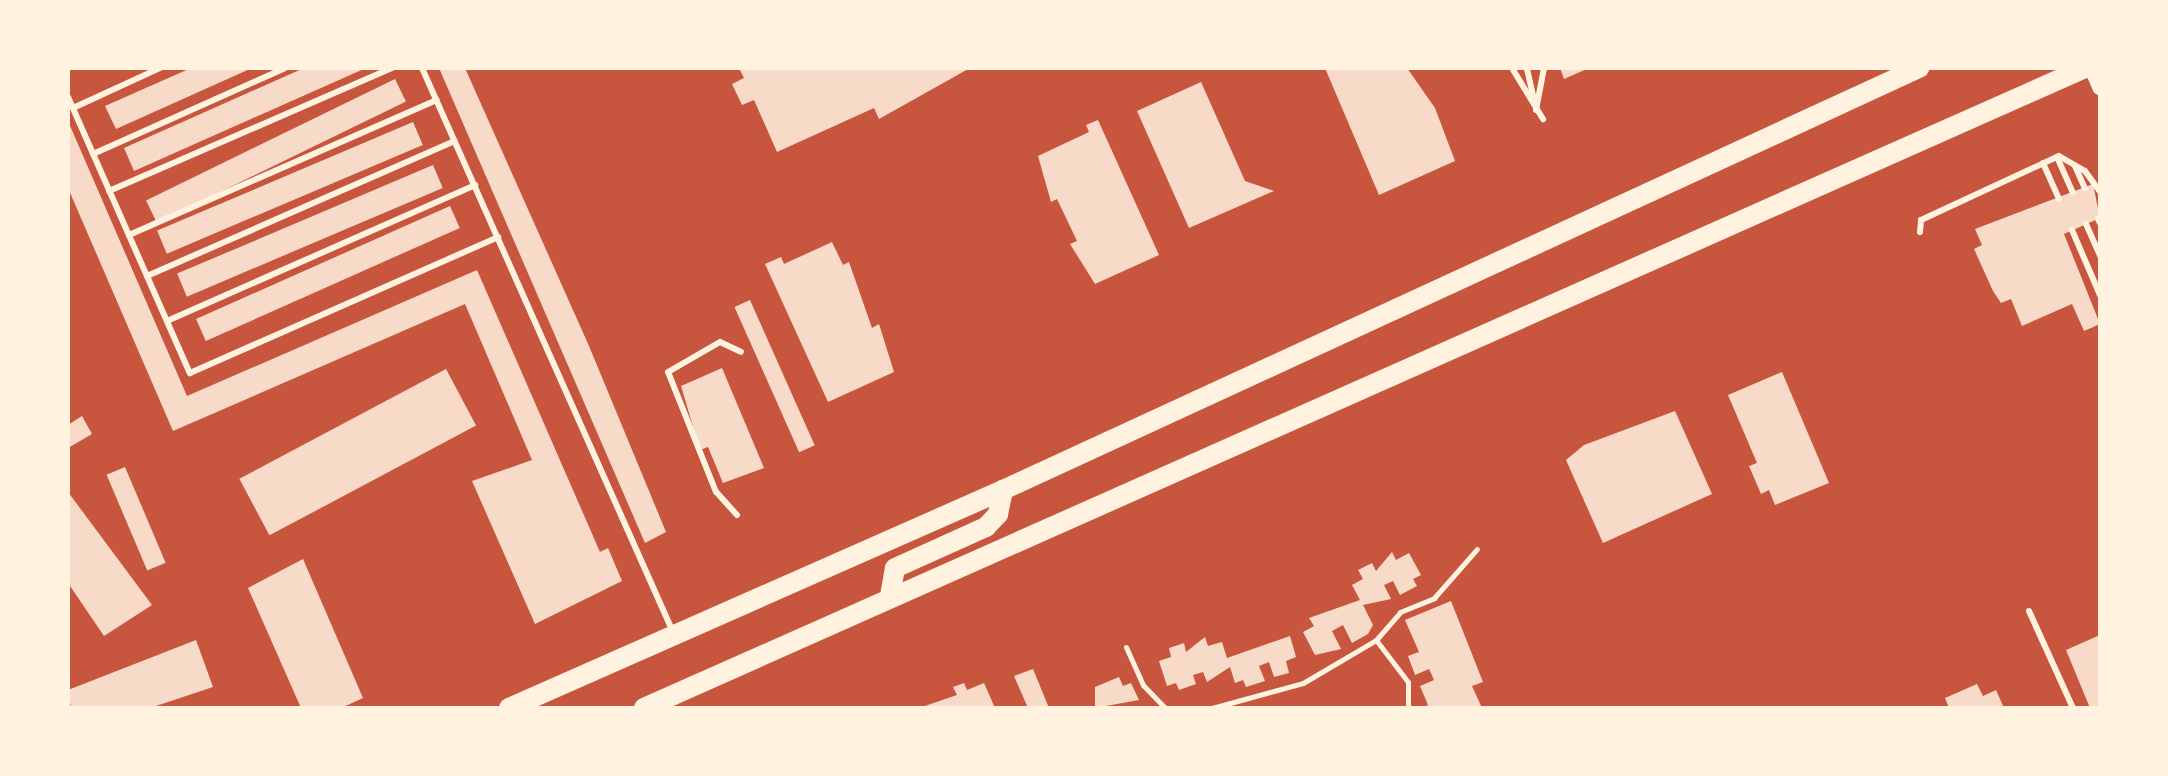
<!DOCTYPE html>
<style>
body{margin:0}
#map{position:relative;width:2168px;height:776px;overflow:hidden;background:#c8553d;font-family:"Nunito Sans",sans-serif}
div>[style]{position:absolute}
[style*='--x']{left:calc(var(--x)*1px);top:calc(var(--y)*1px);width:calc(var(--w)*1px);rotate:calc(var(--a)*1deg)}
.building>*{inset:0;background:#f7dbc8;transform-origin:0 0}
.path>*{height:5px;margin:-2.5px;padding:0 2.5px;transform-origin:2.5px;border-radius:2.5px;background:#fff3e0}
.service>*{height:6px;margin:-3px;padding:0 3px;transform-origin:3px;border-radius:3px;background:#fff3e0}
.secondary>*{height:16px;margin:-8px;padding:0 8px;transform-origin:8px;border-radius:8px;background:#fff3e0}
.primary>*{height:20px;margin:-10px;padding:0 10px;transform-origin:10px;border-radius:10px;background:#fff3e0}
span{translate:-50% -50%;white-space:nowrap;text-align:center;line-height:1.15;-webkit-text-stroke:6px #fff3e0;paint-order:stroke}
.frame{position:absolute;inset:0;border:70px solid #fff3e0;pointer-events:none}
</style>
<div id="map">
<div class="building">
<div style="clip-path:polygon(191px 68px,252px 68px,116px 129px,105px 106px)"></div>
<div style="clip-path:polygon(304px 68px,366px 68px,134px 171px,124px 148px)"></div>
<div style="clip-path:polygon(439px 68px,465px 68px,589px 346px,666px 532px,645px 543px)"></div>
<div style="clip-path:polygon(739px 68px,970px 68px,879px 119px,874px 108px,777px 152px,754px 100px,742px 105px,732px 84px,744px 78px)"></div>
<div style="clip-path:polygon(1325px 68px,1407px 68px,1435px 108px,1455px 161px,1379px 195px)"></div>
<div style="clip-path:polygon(1560px 68px,1589px 68px,1564px 79px)"></div>
<div style="left:395px;top:79px;width:25px;height:277px;rotate:64deg"></div>
<div style="clip-path:polygon(1201px 82px,1245px 181px,1274px 191px,1189px 228px,1137px 111px)"></div>
<div style="clip-path:polygon(1098px 120px,1159px 255px,1095px 284px,1070px 244px,1077px 241px,1057px 199px,1051px 202px,1038px 156px,1089px 132px,1086px 125px)"></div>
<div style="clip-path:polygon(68px 121px,187px 396px,477px 270px,600px 552px,608px 548px,622px 581px,535px 624px,472px 481px,532px 460px,465px 304px,173px 431px,68px 188px)"></div>
<div style="left:413px;top:122px;width:25px;height:278px;rotate:67deg"></div>
<div style="left:433px;top:165px;width:25px;height:278px;rotate:67deg"></div>
<div style="clip-path:polygon(2093px 184px,2100px 218px,2064px 234px,2100px 324px,2084px 331px,2072px 304px,2022px 326px,2011px 299px,2001px 303px,1993px 291px,1974px 249px,1982px 245px,1975px 229px)"></div>
<div style="left:450px;top:206px;width:24px;height:278px;rotate:66deg"></div>
<div style="clip-path:polygon(832px 242px,843px 265px,849px 262px,872px 328px,879px 324px,894px 372px,828px 402px,765px 264px,781px 257px,784px 264px)"></div>
<div style="left:750px;top:300px;width:159px;height:17px;rotate:66deg"></div>
<div style="clip-path:polygon(722px 368px,764px 468px,723px 483px,708px 447px,700px 450px,681px 386px)"></div>
<div style="left:446px;top:369px;width:64px;height:234px;rotate:62deg"></div>
<div style="clip-path:polygon(1782px 372px,1829px 483px,1775px 505px,1769px 490px,1761px 494px,1749px 466px,1757px 463px,1728px 395px)"></div>
<div style="clip-path:polygon(1675px 411px,1712px 494px,1603px 543px,1566px 460px,1584px 445px)"></div>
<div style="clip-path:polygon(82px 416px,92px 434px,68px 448px,68px 425px)"></div>
<div style="left:125px;top:467px;width:104px;height:20px;rotate:67deg"></div>
<div style="clip-path:polygon(68px 492px,152px 605px,104px 636px,68px 583px)"></div>
<div style="clip-path:polygon(1392px 552px,1396px 560px,1409px 553px,1421px 575px,1413px 579px,1417px 586px,1400px 595px,1393px 581px,1384px 585px,1391px 599px,1363px 605px,1373px 625px,1368px 634px,1352px 643px,1343px 625px,1332px 631px,1341px 649px,1315px 655px,1303px 632px,1314px 626px,1309px 618px,1360px 600px,1352px 585px,1363px 579px,1358px 570px,1372px 563px,1376px 571px)"></div>
<div style="clip-path:polygon(303px 559px,363px 698px,341px 708px,301px 708px,248px 588px)"></div>
<div style="clip-path:polygon(1451px 601px,1483px 682px,1472px 686px,1482px 708px,1422px 708px,1428px 705px,1420px 686px,1434px 680px,1429px 669px,1415px 675px,1408px 656px,1419px 652px,1405px 620px)"></div>
<div style="clip-path:polygon(2100px 635px,2100px 708px,2090px 708px,2066px 650px)"></div>
<div style="clip-path:polygon(1290px 636px,1296px 657px,1286px 661px,1289px 673px,1274px 677px,1269px 662px,1259px 666px,1265px 681px,1246px 687px,1243px 680px,1235px 683px,1230px 667px,1207px 682px,1203px 672px,1193px 675px,1196px 684px,1179px 690px,1176px 683px,1167px 686px,1159px 661px,1171px 657px,1169px 648px,1184px 643px,1186px 652px,1205px 637px,1208px 646px,1222px 642px,1227px 658px)"></div>
<div style="clip-path:polygon(196px 640px,213px 687px,150px 708px,71px 708px,68px 690px)"></div>
<div style="clip-path:polygon(1033px 669px,1049px 708px,1028px 708px,1014px 676px)"></div>
<div style="clip-path:polygon(1119px 677px,1123px 686px,1131px 683px,1139px 700px,1095px 708px,1095px 687px)"></div>
<div style="clip-path:polygon(964px 683px,967px 690px,984px 683px,995px 708px,919px 708px,957px 695px,953px 687px)"></div>
<div style="clip-path:polygon(1977px 684px,1983px 696px,1996px 690px,2004px 708px,1949px 708px,1945px 698px)"></div>
</div>
<div class="path">
<div style="--x:1126;--y:647;--w:42;--a:65.9"></div>
<div style="--x:1143;--y:685;--w:32;--a:46"></div>
<div style="--x:1212;--y:708;--w:94;--a:-15.4"></div>
<div style="--x:1303;--y:683;--w:85;--a:-30.5"></div>
<div style="--x:1408;--y:708;--w:26;--a:-90"></div>
<div style="--x:1408;--y:682;--w:53;--a:-127.3"></div>
<div style="--x:1376;--y:640;--w:37;--a:-49"></div>
<div style="--x:1400;--y:612;--w:37;--a:-22"></div>
<div style="--x:1434;--y:598;--w:65;--a:-48.7"></div>
</div>
<div class="service">
<div style="--x:422;--y:68;--w:617;--a:66.01"></div>
<div style="--x:1512;--y:68;--w:60;--a:58.7"></div>
<div style="--x:1527;--y:69;--w:37;--a:77"></div>
<div style="--x:68;--y:97;--w:302;--a:66.2"></div>
<div style="--x:190;--y:373;--w:337;--a:-23.8"></div>
<div style="--x:73;--y:108;--w:96;--a:-24.7"></div>
<div style="--x:1536;--y:110;--w:43;--a:-79.2"></div>
<div style="--x:93;--y:154;--w:210;--a:-24.1"></div>
<div style="--x:2057;--y:157;--w:39;--a:66"></div>
<div style="--x:2043;--y:163;--w:39;--a:66"></div>
<div style="--x:2075;--y:166;--w:24;--a:66"></div>
<div style="--x:109;--y:191;--w:309;--a:-23.5"></div>
<div style="--x:2098;--y:219;--w:4;--a:63"></div>
<div style="--x:2086;--y:224;--w:35;--a:66"></div>
<div style="--x:2072;--y:230;--w:71;--a:66.7"></div>
<div style="--x:1920;--y:232;--w:12;--a:-85"></div>
<div style="--x:1921;--y:220;--w:152;--a:-24.9"></div>
<div style="--x:2059;--y:156;--w:30;--a:30"></div>
<div style="--x:2085;--y:171;--w:26;--a:54"></div>
<div style="--x:129;--y:235;--w:336;--a:-23.7"></div>
<div style="--x:147;--y:276;--w:336;--a:-23.7"></div>
<div style="--x:167;--y:321;--w:337;--a:-23.8"></div>
<div style="--x:737;--y:515;--w:31;--a:-132"></div>
<div style="--x:716;--y:492;--w:129;--a:-111.8"></div>
<div style="--x:668;--y:372;--w:60;--a:-30"></div>
<div style="--x:720;--y:342;--w:23;--a:25"></div>
<div style="--x:2029;--y:611;--w:107;--a:65.6"></div>
</div>
<div class="secondary">
<div style="--x:2092;--y:68;--w:21;--a:67"></div>
</div>
<div class="primary">
<div style="--x:890;--y:596;--w:28;--a:-80"></div>
<div style="--x:895;--y:568;--w:100;--a:-24.3"></div>
<div style="--x:986;--y:527;--w:18;--a:-47"></div>
<div style="--x:998;--y:514;--w:25;--a:-78"></div>
<div style="--x:509;--y:708;--w:540;--a:-23.81"></div>
<div style="--x:1003;--y:490;--w:1009;--a:-24.74"></div>
<div style="--x:644;--y:708;--w:1577;--a:-23.95"></div>
</div>
<div class="frame"></div>
</div>
